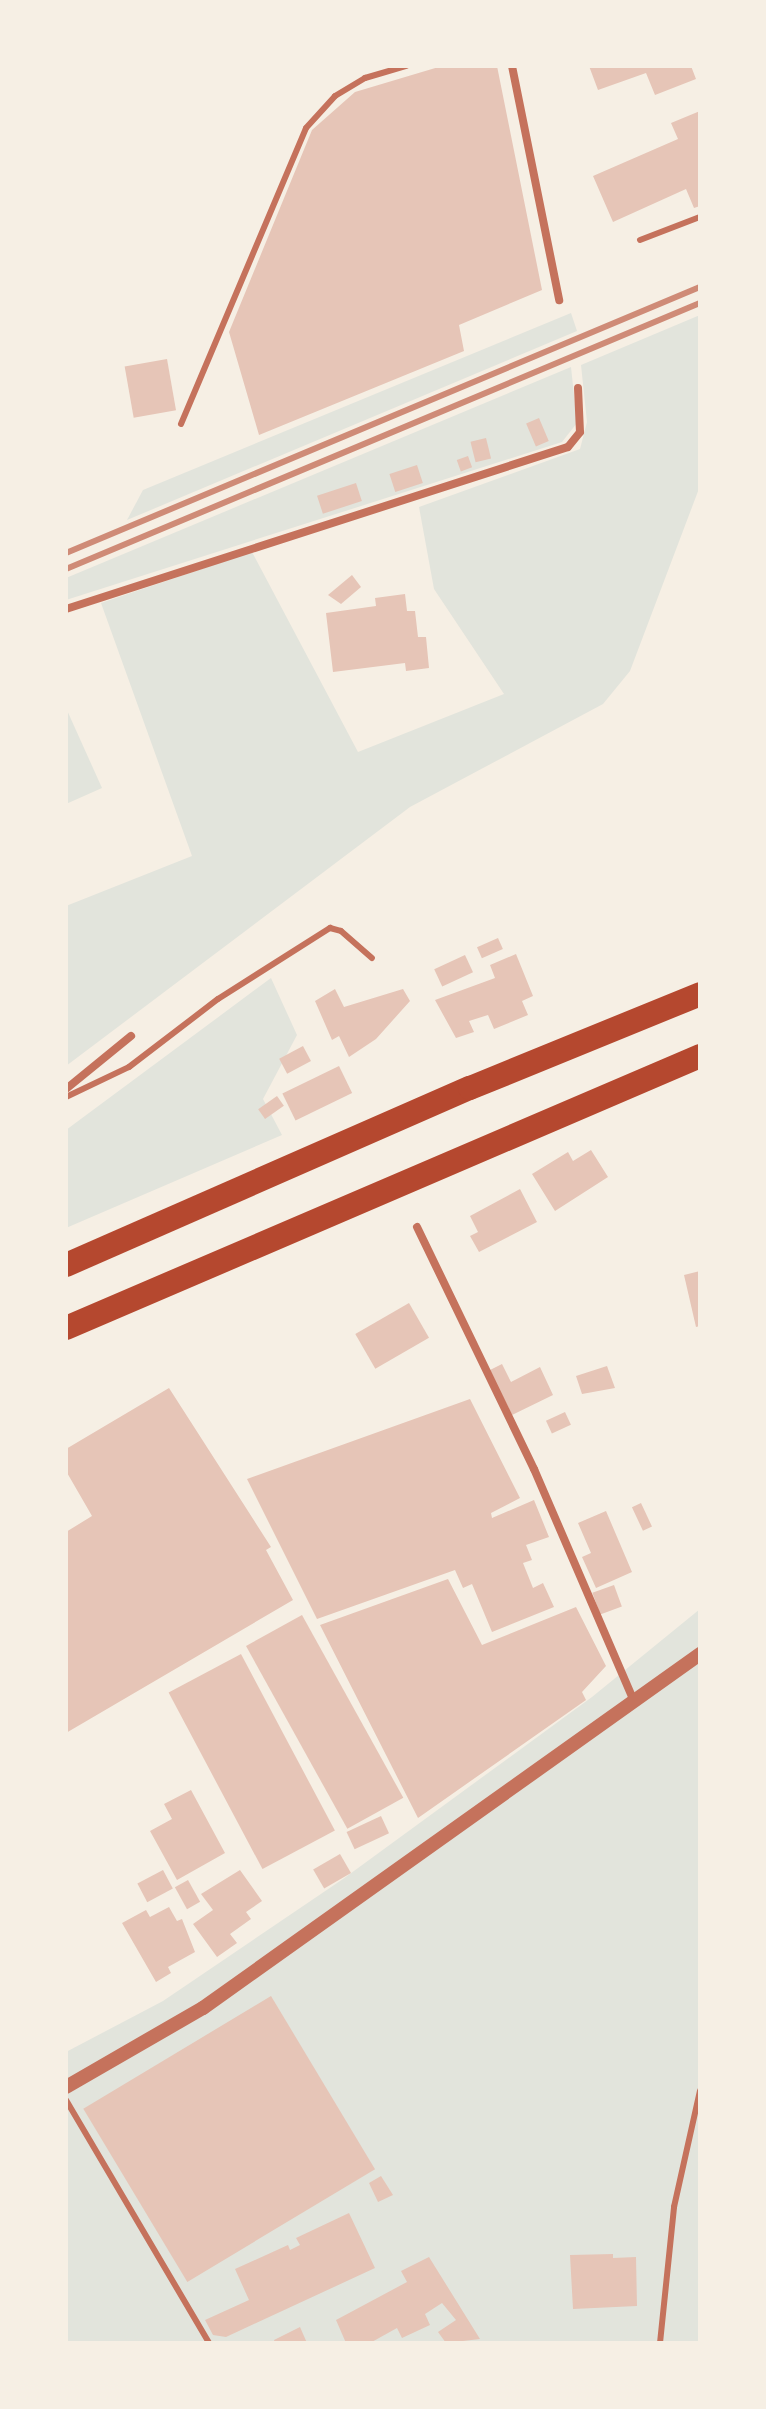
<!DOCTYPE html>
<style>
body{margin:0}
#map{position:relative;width:766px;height:2409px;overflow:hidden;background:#f6efe4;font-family:"Source Sans 3",sans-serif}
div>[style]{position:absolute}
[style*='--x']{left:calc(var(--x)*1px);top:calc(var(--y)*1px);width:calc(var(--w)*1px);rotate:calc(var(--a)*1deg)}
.green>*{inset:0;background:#e2e4dc}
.building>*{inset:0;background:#e6c5b7;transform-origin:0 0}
.service>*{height:6px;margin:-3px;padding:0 3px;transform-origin:3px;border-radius:3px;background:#c5725c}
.minor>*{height:8px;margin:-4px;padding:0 4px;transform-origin:4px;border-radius:4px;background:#c5725c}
.tertiary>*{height:14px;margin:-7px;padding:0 7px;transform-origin:7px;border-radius:7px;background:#c5725c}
.motorway>*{height:24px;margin:-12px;padding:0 12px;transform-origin:12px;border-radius:12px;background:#b5482f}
.rail>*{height:6px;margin:-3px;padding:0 3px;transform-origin:3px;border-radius:3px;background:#cf8b77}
span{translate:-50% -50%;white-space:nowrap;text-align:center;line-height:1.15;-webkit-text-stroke:7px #f6efe4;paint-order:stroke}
.frame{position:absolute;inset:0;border:68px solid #f6efe4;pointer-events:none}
</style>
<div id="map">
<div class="green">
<div style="clip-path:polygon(571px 313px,577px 331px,127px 520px,143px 490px)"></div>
<div style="clip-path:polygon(700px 315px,700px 486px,630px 671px,603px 704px,410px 807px,66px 1066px,66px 906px,192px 856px,101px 603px,252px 552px,358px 752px,504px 694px,434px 589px,419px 507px,580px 449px,587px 422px,581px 365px)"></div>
<div style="clip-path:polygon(571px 367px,577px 423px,562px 442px,66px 600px,66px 578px)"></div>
<div style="clip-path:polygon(66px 708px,102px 788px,66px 804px)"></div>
<div style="clip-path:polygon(271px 978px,297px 1035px,263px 1099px,282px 1135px,66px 1228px,66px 1130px)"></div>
<div style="clip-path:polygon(700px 1609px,700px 2343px,66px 2343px,66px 2052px,163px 2001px,343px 1879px,592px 1697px)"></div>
</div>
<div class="building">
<div style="clip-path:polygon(442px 66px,497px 66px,542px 290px,459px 325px,464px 351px,259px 435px,229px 332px,312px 130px,355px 92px)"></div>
<div style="clip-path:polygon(589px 66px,691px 66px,696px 79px,655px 95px,646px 73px,598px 90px)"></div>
<div style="clip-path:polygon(700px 111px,700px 206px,694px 208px,686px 189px,613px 222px,593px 176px,678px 139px,671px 123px)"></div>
<div style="left:167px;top:359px;width:52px;height:43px;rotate:80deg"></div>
<div style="left:539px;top:418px;width:25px;height:14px;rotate:67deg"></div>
<div style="left:486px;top:438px;width:21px;height:16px;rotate:76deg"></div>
<div style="left:468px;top:456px;width:12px;height:12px;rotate:70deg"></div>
<div style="left:417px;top:465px;width:19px;height:29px;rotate:72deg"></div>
<div style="left:356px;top:483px;width:19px;height:41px;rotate:72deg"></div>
<div style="clip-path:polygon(352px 575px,361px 587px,341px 604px,328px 595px)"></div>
<div style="clip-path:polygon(405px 594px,407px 611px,415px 611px,418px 637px,426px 637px,429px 668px,406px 671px,405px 663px,333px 672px,326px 613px,376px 606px,375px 598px)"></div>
<div style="left:498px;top:938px;width:12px;height:23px;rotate:66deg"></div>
<div style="clip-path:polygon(516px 954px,533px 996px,522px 1001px,528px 1015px,494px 1029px,488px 1015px,469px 1021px,474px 1032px,456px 1038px,435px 1000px,495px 978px,490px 965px)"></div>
<div style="left:465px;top:955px;width:19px;height:34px;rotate:65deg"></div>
<div style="clip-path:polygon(335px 989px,344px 1007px,403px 989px,410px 1001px,376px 1039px,349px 1057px,339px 1036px,332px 1040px,315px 1001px)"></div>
<div style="left:303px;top:1046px;width:17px;height:27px;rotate:62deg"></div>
<div style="left:339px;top:1066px;width:30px;height:63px;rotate:64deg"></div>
<div style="left:277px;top:1096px;width:12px;height:23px;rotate:55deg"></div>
<div style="clip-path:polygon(591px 1150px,608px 1177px,555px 1211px,532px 1174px,568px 1152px,573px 1161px)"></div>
<div style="clip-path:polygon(520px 1189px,537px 1222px,479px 1252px,470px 1236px,478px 1232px,470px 1216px)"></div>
<div style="clip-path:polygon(700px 1271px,700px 1326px,696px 1327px,684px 1275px)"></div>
<div style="left:409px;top:1303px;width:40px;height:62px;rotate:60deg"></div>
<div style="clip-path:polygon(502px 1364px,511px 1382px,540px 1367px,553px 1395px,512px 1415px,490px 1370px)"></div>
<div style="clip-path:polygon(607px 1366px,615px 1388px,582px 1394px,576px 1376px)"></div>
<div style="clip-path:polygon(169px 1388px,271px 1547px,266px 1550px,293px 1600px,66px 1733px,66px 1532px,92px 1516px,66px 1471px,66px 1449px)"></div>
<div style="clip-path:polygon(470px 1399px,520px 1498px,491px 1513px,492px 1518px,534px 1500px,549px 1537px,526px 1545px,532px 1560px,523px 1563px,533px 1588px,543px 1583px,554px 1607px,492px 1632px,472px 1584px,463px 1588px,455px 1570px,317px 1619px,247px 1479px)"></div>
<div style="left:565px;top:1412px;width:14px;height:21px;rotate:65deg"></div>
<div style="left:641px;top:1503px;width:26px;height:10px;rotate:65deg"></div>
<div style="clip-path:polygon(606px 1511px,632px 1572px,596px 1588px,582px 1557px,591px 1553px,578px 1523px)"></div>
<div style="clip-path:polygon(448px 1579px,482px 1645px,576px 1607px,606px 1666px,582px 1692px,586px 1700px,418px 1818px,320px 1625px)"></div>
<div style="left:614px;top:1585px;width:23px;height:23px;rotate:70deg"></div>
<div style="left:302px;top:1615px;width:209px;height:64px;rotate:61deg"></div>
<div style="left:241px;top:1654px;width:200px;height:82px;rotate:62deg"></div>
<div style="clip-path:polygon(191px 1790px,225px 1853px,177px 1880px,150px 1831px,172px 1819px,164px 1804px)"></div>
<div style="left:381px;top:1816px;width:19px;height:38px;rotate:65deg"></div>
<div style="left:340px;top:1854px;width:22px;height:31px;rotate:60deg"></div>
<div style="left:163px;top:1870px;width:21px;height:29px;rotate:62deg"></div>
<div style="clip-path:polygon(240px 1870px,262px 1901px,246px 1912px,251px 1919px,230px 1934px,237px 1943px,217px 1957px,193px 1924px,213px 1910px,201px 1894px)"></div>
<div style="left:188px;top:1880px;width:25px;height:15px;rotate:61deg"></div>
<div style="clip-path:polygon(169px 1907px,177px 1921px,182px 1919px,195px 1952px,168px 1967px,171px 1973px,156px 1982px,122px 1923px,146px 1910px,150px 1917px)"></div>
<div style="left:271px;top:1996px;width:202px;height:219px;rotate:59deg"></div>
<div style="clip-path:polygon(381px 2176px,393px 2195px,378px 2202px,369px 2183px)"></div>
<div style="clip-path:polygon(349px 2213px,375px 2268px,226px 2337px,213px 2335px,205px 2320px,249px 2300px,235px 2269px,288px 2245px,290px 2250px,300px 2245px,296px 2238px)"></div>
<div style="clip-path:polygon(613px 2254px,613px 2258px,636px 2257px,637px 2306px,573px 2309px,570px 2255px)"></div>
<div style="clip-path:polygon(429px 2257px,480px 2339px,446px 2343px,438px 2332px,456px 2320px,442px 2303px,425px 2314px,430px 2325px,402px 2338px,397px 2328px,370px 2343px,346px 2343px,336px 2320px,407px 2282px,401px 2271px)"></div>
<div style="clip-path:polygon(300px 2327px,307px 2343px,275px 2343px,274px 2340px)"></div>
</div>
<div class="service">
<div style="--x:640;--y:240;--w:64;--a:-21"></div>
<div style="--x:181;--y:424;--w:321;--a:-67.1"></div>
<div style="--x:306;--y:128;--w:43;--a:-47.8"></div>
<div style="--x:335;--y:96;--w:35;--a:-31"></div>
<div style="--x:365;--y:78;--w:43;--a:-16.3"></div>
<div style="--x:66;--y:1097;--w:70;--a:-25.5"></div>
<div style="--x:129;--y:1067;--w:112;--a:-37.4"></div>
<div style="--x:218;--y:999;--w:133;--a:-32.4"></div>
<div style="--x:330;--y:928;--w:11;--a:15"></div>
<div style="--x:341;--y:931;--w:41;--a:41.1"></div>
<div style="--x:66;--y:2100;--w:282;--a:59.5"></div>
<div style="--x:660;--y:2343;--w:137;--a:-84.1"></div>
<div style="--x:674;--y:2207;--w:119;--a:-77.4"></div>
</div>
<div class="minor">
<div style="--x:512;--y:66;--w:239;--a:78.6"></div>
<div style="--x:66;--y:609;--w:527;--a:-17.89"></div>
<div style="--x:568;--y:447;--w:19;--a:-51"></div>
<div style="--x:580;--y:432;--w:44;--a:-92.6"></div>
<div style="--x:66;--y:1089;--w:84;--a:-39.2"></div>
<div style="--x:417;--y:1227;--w:269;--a:64.2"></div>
<div style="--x:534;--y:1469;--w:253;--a:66.7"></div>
</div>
<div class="tertiary">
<div style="--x:66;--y:2087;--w:158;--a:-30"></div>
<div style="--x:203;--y:2008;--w:610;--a:-35.46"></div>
</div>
<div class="motorway">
<div style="--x:66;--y:1265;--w:441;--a:-23.7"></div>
<div style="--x:470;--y:1088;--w:248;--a:-22.2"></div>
<div style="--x:66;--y:1328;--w:690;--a:-23.22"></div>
</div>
<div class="rail">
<div style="--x:66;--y:553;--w:688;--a:-22.76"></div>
<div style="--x:66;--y:569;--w:688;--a:-22.76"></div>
</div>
<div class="frame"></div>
</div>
